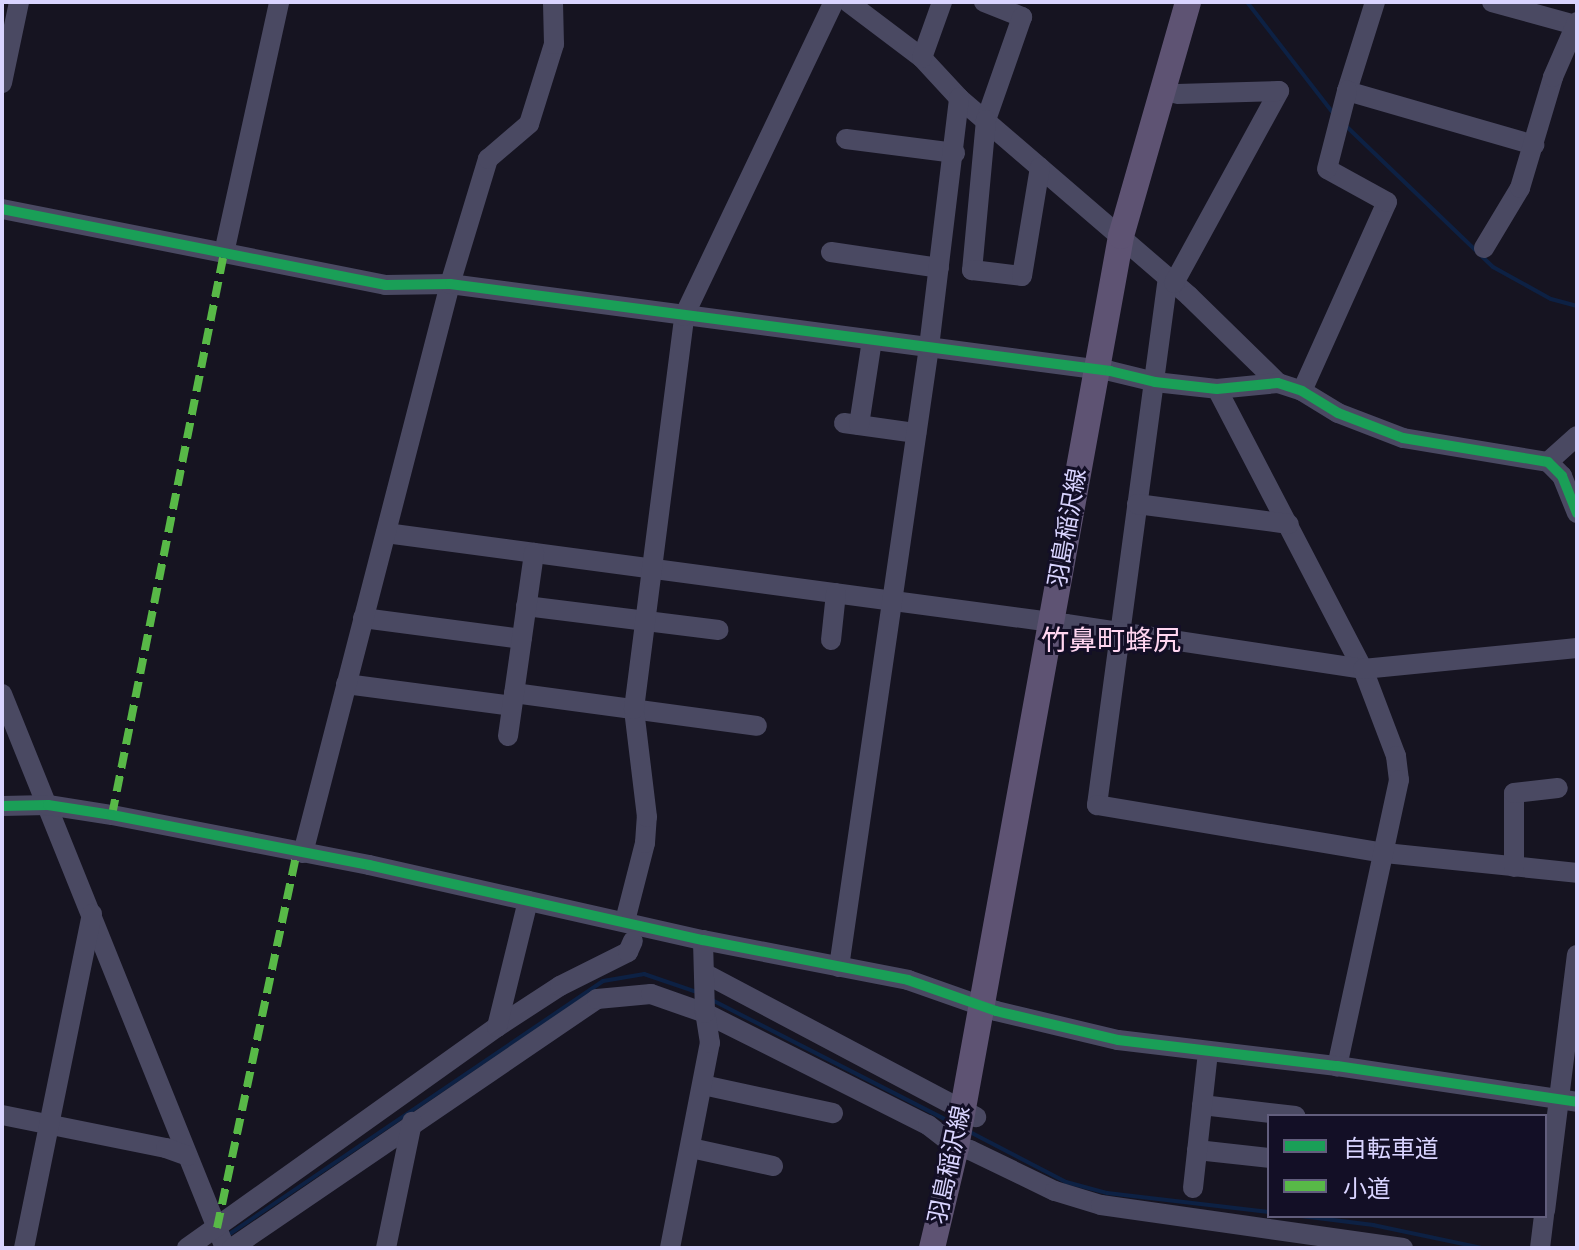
<!DOCTYPE html>
<meta charset="utf-8">
<style>
body{margin:0}
#map{position:relative;width:1579px;height:1250px;overflow:hidden;background:#161421;font-family:"Fira Sans Condensed","Noto Sans JP",sans-serif}
div>[style]{position:absolute}
[style*='--x']{left:calc(var(--x)*1px);top:calc(var(--y)*1px);width:calc(var(--w)*1px);rotate:calc(var(--a)*1deg)}
.stream>*{height:4px;margin:-2px;padding:0 2px;transform-origin:2px;border-radius:2px;background:#0d2144}
.minor>*{height:20px;margin:-10px;padding:0 10px;transform-origin:10px;border-radius:10px;background:#4a4962}
.major>*{height:26px;margin:-13px;padding:0 13px;transform-origin:13px;border-radius:13px;background:#5e5373}
.quiet>*{height:8px;margin-top:-4px;transform-origin:0;background:repeating-linear-gradient(90deg,#58b947 0 16px,transparent 0 24px)}
.cycleway>*{height:10px;margin:-5px;padding:0 5px;transform-origin:5px;border-radius:5px;background:#1a9f57}
span{translate:-50% -50%;white-space:nowrap;text-align:center;line-height:1.15;-webkit-text-stroke:6px #130f26;paint-order:stroke}
.street-label{font-size:24px;color:#d9d4ff}
.quarter-label{font-size:28px;color:#ffd6f0}
.frame{position:absolute;inset:0;border:4px solid #d9d4ff;pointer-events:none}
.legend{position:absolute;left:1267px;top:1114px;width:280px;height:104px;box-sizing:border-box;background:#130f26;border:2px solid #625e7d;margin:0;padding:10px 14px;list-style:none;font-size:24px;color:#d9d4ff}
.legend li{display:flex;align-items:center;gap:16px;height:40px}
.legend b{width:40px;border:2px solid #625e7d}
</style>
<div id="map">
<div class="stream">
<div style="--x:1247;--y:2;--w:142;--a:52.2"></div>
<div style="--x:1346;--y:126;--w:204;--a:43.8"></div>
<div style="--x:1493;--y:267;--w:66;--a:28.9"></div>
<div style="--x:1551;--y:299;--w:27;--a:15"></div>
<div style="--x:712;--y:1000;--w:267;--a:27.1"></div>
<div style="--x:968;--y:1131;--w:110;--a:27.5"></div>
<div style="--x:1066;--y:1182;--w:42;--a:15"></div>
<div style="--x:1107;--y:1193;--w:163;--a:6.7"></div>
<div style="--x:1301;--y:1216;--w:73;--a:7.1"></div>
<div style="--x:1373;--y:1225;--w:111;--a:11.9"></div>
<div style="--x:228;--y:1235;--w:453;--a:-34.1"></div>
<div style="--x:603;--y:981;--w:42;--a:-9.7"></div>
<div style="--x:644;--y:974;--w:56;--a:18.8"></div>
</div>
<div class="minor">
<div style="--x:848;--y:2;--w:93;--a:37.1"></div>
<div style="--x:922;--y:58;--w:54;--a:47.2"></div>
<div style="--x:959;--y:98;--w:303;--a:40.7"></div>
<div style="--x:1189;--y:296;--w:124;--a:44.3"></div>
<div style="--x:984;--y:2;--w:41;--a:21.5"></div>
<div style="--x:1022;--y:17;--w:109;--a:109.3"></div>
<div style="--x:986;--y:120;--w:151;--a:95.3"></div>
<div style="--x:972;--y:270;--w:50;--a:6.8"></div>
<div style="--x:1022;--y:276;--w:110;--a:-80.6"></div>
<div style="--x:1375;--y:2;--w:93;--a:107.5"></div>
<div style="--x:1347;--y:91;--w:195;--a:16.1"></div>
<div style="--x:1492;--y:2;--w:86;--a:15.5"></div>
<div style="--x:922;--y:58;--w:59;--a:-70.3"></div>
<div style="--x:2;--y:83;--w:83;--a:-78.1"></div>
<div style="--x:846;--y:139;--w:110;--a:7.3"></div>
<div style="--x:2;--y:209;--w:390;--a:11.2"></div>
<div style="--x:385;--y:285;--w:65;--a:-0.9"></div>
<div style="--x:450;--y:284;--w:666;--a:7.51"></div>
<div style="--x:1110;--y:371;--w:46;--a:13.7"></div>
<div style="--x:1155;--y:382;--w:62;--a:6.4"></div>
<div style="--x:1217;--y:389;--w:61;--a:-5.6"></div>
<div style="--x:1278;--y:383;--w:25;--a:18"></div>
<div style="--x:1302;--y:391;--w:42;--a:31.4"></div>
<div style="--x:1338;--y:413;--w:70;--a:21"></div>
<div style="--x:1403;--y:438;--w:147;--a:9.4"></div>
<div style="--x:1548;--y:462;--w:20;--a:45"></div>
<div style="--x:1562;--y:476;--w:40;--a:68"></div>
<div style="--x:1484;--y:248;--w:70;--a:-59"></div>
<div style="--x:1520;--y:188;--w:116;--a:-73.4"></div>
<div style="--x:1553;--y:77;--w:60;--a:-66.4"></div>
<div style="--x:831;--y:252;--w:109;--a:8.4"></div>
<div style="--x:224;--y:253;--w:257;--a:-77.6"></div>
<div style="--x:1168;--y:277;--w:533;--a:97.66"></div>
<div style="--x:1097;--y:805;--w:292;--a:9.5"></div>
<div style="--x:1385;--y:853;--w:193;--a:5.9"></div>
<div style="--x:1174;--y:283;--w:219;--a:-61.3"></div>
<div style="--x:1279;--y:91;--w:102;--a:178.3"></div>
<div style="--x:1217;--y:389;--w:316;--a:62.5"></div>
<div style="--x:1363;--y:669;--w:93;--a:69.2"></div>
<div style="--x:1396;--y:756;--w:24;--a:83"></div>
<div style="--x:1399;--y:780;--w:293;--a:102.2"></div>
<div style="--x:1302;--y:391;--w:207;--a:-65.8"></div>
<div style="--x:1387;--y:202;--w:68;--a:-151.2"></div>
<div style="--x:1327;--y:169;--w:81;--a:-75.6"></div>
<div style="--x:844;--y:423;--w:73;--a:7.9"></div>
<div style="--x:859;--y:425;--w:86;--a:-81.3"></div>
<div style="--x:1548;--y:462;--w:39;--a:-42"></div>
<div style="--x:1137;--y:504;--w:153;--a:7.5"></div>
<div style="--x:386;--y:533;--w:686;--a:7.62"></div>
<div style="--x:1066;--y:624;--w:300;--a:8.6"></div>
<div style="--x:1363;--y:669;--w:215;--a:-5.6"></div>
<div style="--x:526;--y:606;--w:194;--a:7.1"></div>
<div style="--x:363;--y:618;--w:160;--a:7.5"></div>
<div style="--x:831;--y:640;--w:47;--a:-83.9"></div>
<div style="--x:346;--y:684;--w:167;--a:7.5"></div>
<div style="--x:514;--y:693;--w:245;--a:7.7"></div>
<div style="--x:2;--y:694;--w:597;--a:68.07"></div>
<div style="--x:508;--y:736;--w:185;--a:-81.9"></div>
<div style="--x:2;--y:806;--w:46;--a:-1.2"></div>
<div style="--x:48;--y:805;--w:65;--a:8.9"></div>
<div style="--x:112;--y:815;--w:262;--a:11"></div>
<div style="--x:369;--y:865;--w:342;--a:12.7"></div>
<div style="--x:703;--y:940;--w:209;--a:11"></div>
<div style="--x:908;--y:980;--w:93;--a:19.4"></div>
<div style="--x:996;--y:1011;--w:125;--a:13.4"></div>
<div style="--x:1118;--y:1040;--w:221;--a:6.8"></div>
<div style="--x:1337;--y:1066;--w:243;--a:8.5"></div>
<div style="--x:303;--y:853;--w:588;--a:-75.51"></div>
<div style="--x:450;--y:284;--w:131;--a:-73.1"></div>
<div style="--x:488;--y:159;--w:54;--a:-40.5"></div>
<div style="--x:529;--y:124;--w:84;--a:-72.6"></div>
<div style="--x:554;--y:44;--w:42;--a:-91.4"></div>
<div style="--x:1514;--y:867;--w:74;--a:-90"></div>
<div style="--x:1514;--y:793;--w:44;--a:-6.5"></div>
<div style="--x:625;--y:921;--w:81;--a:-75.6"></div>
<div style="--x:645;--y:843;--w:26;--a:-86"></div>
<div style="--x:647;--y:817;--w:109;--a:-96.9"></div>
<div style="--x:634;--y:709;--w:396;--a:-82.7"></div>
<div style="--x:684;--y:316;--w:348;--a:-64.5"></div>
<div style="--x:839;--y:967;--w:626;--a:-81.74"></div>
<div style="--x:929;--y:347;--w:251;--a:-83.1"></div>
<div style="--x:704;--y:973;--w:308;--a:27.9"></div>
<div style="--x:497;--y:1027;--w:75;--a:-33.1"></div>
<div style="--x:560;--y:986;--w:76;--a:-26.6"></div>
<div style="--x:628;--y:952;--w:12;--a:-66"></div>
<div style="--x:703;--y:1085;--w:133;--a:12.2"></div>
<div style="--x:1202;--y:1105;--w:94;--a:6.7"></div>
<div style="--x:2;--y:1115;--w:167;--a:11.4"></div>
<div style="--x:166;--y:1148;--w:23;--a:20"></div>
<div style="--x:691;--y:1148;--w:84;--a:12.4"></div>
<div style="--x:1197;--y:1150;--w:72;--a:6.3"></div>
<div style="--x:1193;--y:1188;--w:137;--a:-83.7"></div>
<div style="--x:1545;--y:1211;--w:258;--a:-82.9"></div>
<div style="--x:24;--y:1248;--w:341;--a:-78.5"></div>
<div style="--x:187;--y:1248;--w:381;--a:-35.5"></div>
<div style="--x:497;--y:1027;--w:130;--a:-76.2"></div>
<div style="--x:232;--y:1248;--w:442;--a:-34.3"></div>
<div style="--x:597;--y:999;--w:54;--a:-5.3"></div>
<div style="--x:651;--y:994;--w:57;--a:19.4"></div>
<div style="--x:705;--y:1013;--w:250;--a:26.7"></div>
<div style="--x:928;--y:1125;--w:36;--a:38"></div>
<div style="--x:956;--y:1147;--w:14;--a:12"></div>
<div style="--x:970;--y:1150;--w:94;--a:25.8"></div>
<div style="--x:1055;--y:1191;--w:48;--a:16.9"></div>
<div style="--x:1101;--y:1205;--w:305;--a:8.1"></div>
<div style="--x:386;--y:1248;--w:129;--a:-78.3"></div>
<div style="--x:670;--y:1248;--w:209;--a:-79"></div>
<div style="--x:710;--y:1043;--w:30;--a:-99"></div>
<div style="--x:705;--y:1013;--w:73;--a:-91.6"></div>
<div style="--x:1540;--y:1248;--w:32;--a:-83"></div>
</div>
<div class="major">
<div style="--x:932;--y:1248;--w:104;--a:-76.6"></div>
<div style="--x:956;--y:1147;--w:926;--a:-79.73"></div>
<div style="--x:1121;--y:236;--w:243;--a:-74"></div>
</div>
<div class="quiet">
<div style="--x:112;--y:815;--w:573;--a:-78.73"></div>
<div style="--x:217;--y:1228;--w:384;--a:-78"></div>
</div>
<div class="cycleway">
<div style="--x:2;--y:209;--w:390;--a:11.2"></div>
<div style="--x:385;--y:285;--w:65;--a:-0.9"></div>
<div style="--x:450;--y:284;--w:666;--a:7.51"></div>
<div style="--x:1110;--y:371;--w:46;--a:13.7"></div>
<div style="--x:1155;--y:382;--w:62;--a:6.4"></div>
<div style="--x:1217;--y:389;--w:61;--a:-5.6"></div>
<div style="--x:1278;--y:383;--w:25;--a:18"></div>
<div style="--x:1302;--y:391;--w:42;--a:31.4"></div>
<div style="--x:1338;--y:413;--w:70;--a:21"></div>
<div style="--x:1403;--y:438;--w:147;--a:9.4"></div>
<div style="--x:1548;--y:462;--w:20;--a:45"></div>
<div style="--x:1562;--y:476;--w:40;--a:68"></div>
<div style="--x:2;--y:806;--w:46;--a:-1.2"></div>
<div style="--x:48;--y:805;--w:65;--a:8.9"></div>
<div style="--x:112;--y:815;--w:262;--a:11"></div>
<div style="--x:369;--y:865;--w:342;--a:12.7"></div>
<div style="--x:703;--y:940;--w:209;--a:11"></div>
<div style="--x:908;--y:980;--w:93;--a:19.4"></div>
<div style="--x:996;--y:1011;--w:125;--a:13.4"></div>
<div style="--x:1118;--y:1040;--w:221;--a:6.8"></div>
<div style="--x:1337;--y:1066;--w:243;--a:8.5"></div>
</div>
<div class="street-label">
<span style="left:1068px;top:528px;rotate:-80deg">羽島稲沢線</span>
<span style="left:950px;top:1165px;rotate:-78deg">羽島稲沢線</span>
</div>
<div class="quarter-label">
<span style="left:1111px;top:641px">竹鼻町蜂尻</span>
</div>
<div class="frame"></div>
<ul class="legend">
<li><b style="height:10px;background:#1a9f57"></b>自転車道</li>
<li><b style="height:10px;background:#58b947"></b>小道</li>
</ul>
</div>
